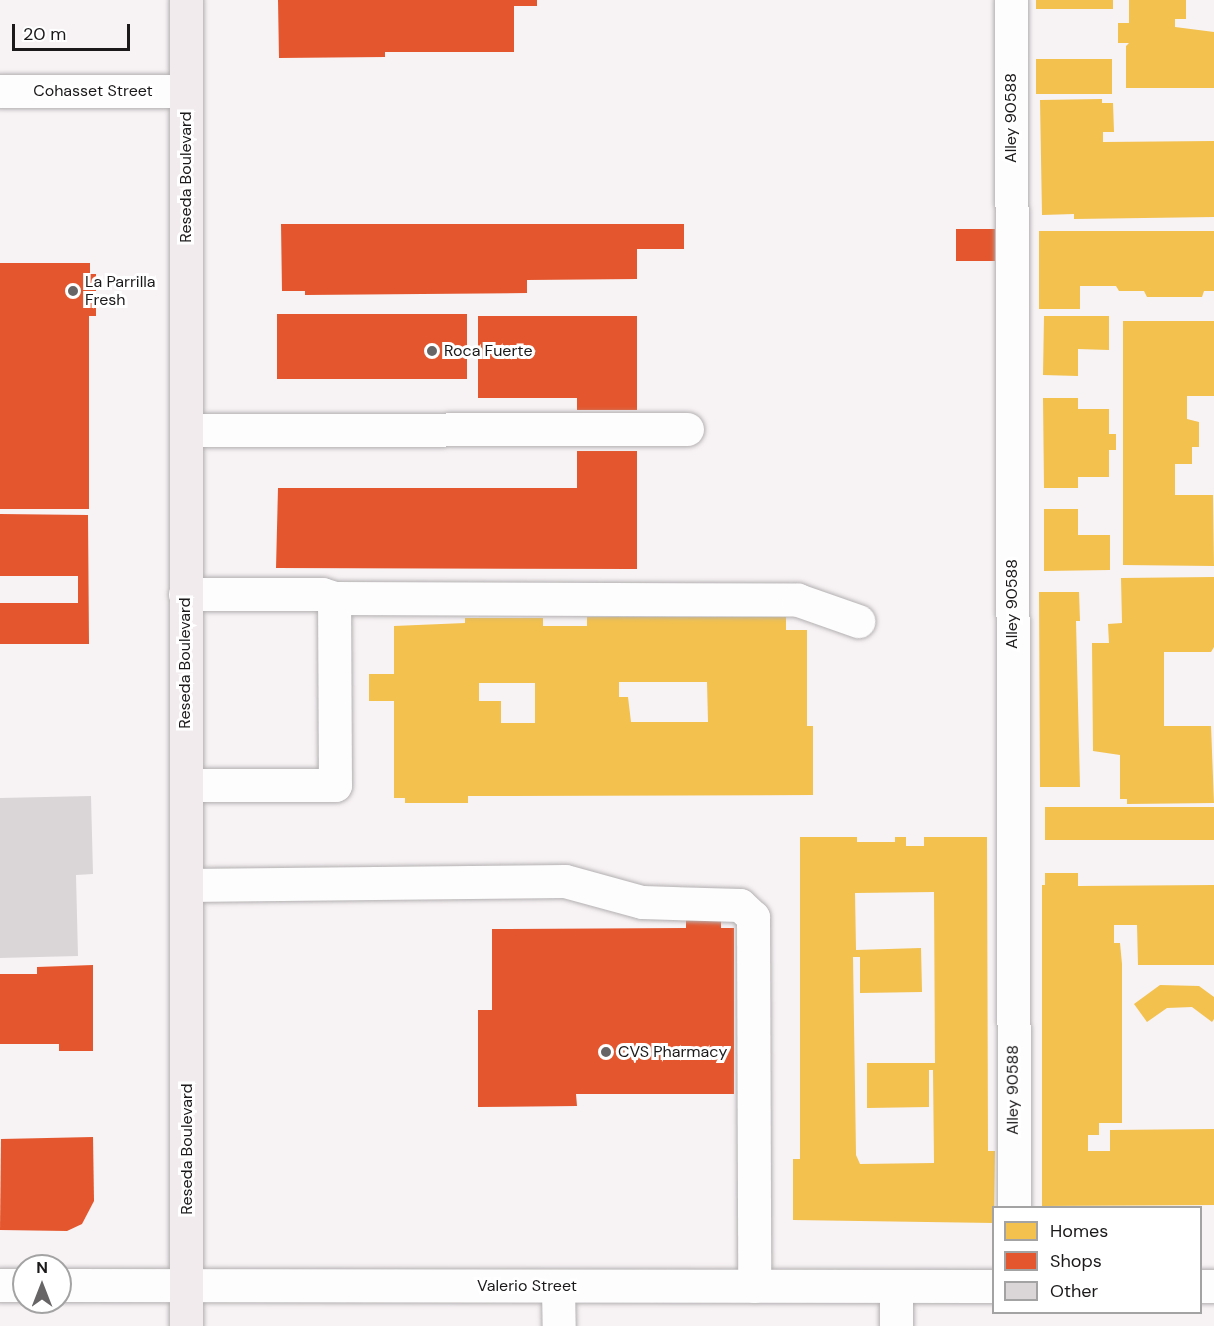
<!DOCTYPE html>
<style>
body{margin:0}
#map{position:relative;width:1214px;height:1326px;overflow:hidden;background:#f7f2f4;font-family:"DM Sans",sans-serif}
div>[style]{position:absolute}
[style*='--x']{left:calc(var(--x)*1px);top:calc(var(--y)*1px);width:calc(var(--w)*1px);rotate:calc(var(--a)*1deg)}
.homes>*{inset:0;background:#f2c14e;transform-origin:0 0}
.shops>*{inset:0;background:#e4572e;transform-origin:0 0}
.building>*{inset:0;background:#dad6d7}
.roads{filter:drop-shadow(0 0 2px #b3b0b1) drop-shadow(0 0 2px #b3b0b1)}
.minor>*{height:33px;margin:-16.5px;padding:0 16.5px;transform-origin:16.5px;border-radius:16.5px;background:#fefdfd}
.major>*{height:33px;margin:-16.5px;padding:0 16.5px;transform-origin:16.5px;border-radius:16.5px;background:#f2ebee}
.dots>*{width:16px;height:16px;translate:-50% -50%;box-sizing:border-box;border:3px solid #fff;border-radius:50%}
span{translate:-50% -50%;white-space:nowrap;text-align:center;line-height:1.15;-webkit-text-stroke:6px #fff;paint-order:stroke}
.street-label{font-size:16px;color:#1b1919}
.poi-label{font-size:16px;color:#1b1919}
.left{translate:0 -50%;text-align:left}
.legend{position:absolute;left:992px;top:1206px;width:210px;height:108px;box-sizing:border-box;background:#fff;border:2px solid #a4a3a3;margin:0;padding:8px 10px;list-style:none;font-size:18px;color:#1b1919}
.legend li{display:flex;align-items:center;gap:12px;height:30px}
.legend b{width:30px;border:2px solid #a4a3a3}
.north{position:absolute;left:12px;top:1254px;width:60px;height:60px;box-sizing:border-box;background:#fff;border:2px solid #a4a3a3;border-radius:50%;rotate:0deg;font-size:16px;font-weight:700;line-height:24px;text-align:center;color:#1b1919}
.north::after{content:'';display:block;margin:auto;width:21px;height:27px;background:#686566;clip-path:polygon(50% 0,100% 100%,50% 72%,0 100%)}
.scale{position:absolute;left:12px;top:24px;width:118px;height:27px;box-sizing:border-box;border:3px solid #1b1919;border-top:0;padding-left:8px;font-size:18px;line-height:21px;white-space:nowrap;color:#1b1919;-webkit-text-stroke:4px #fff;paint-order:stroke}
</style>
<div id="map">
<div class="homes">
<div style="left:1036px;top:0;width:77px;height:9px"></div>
<div style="clip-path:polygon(1129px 0,1186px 0,1186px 19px,1175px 19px,1175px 27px,1214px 32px,1214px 88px,1126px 88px,1126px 46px,1129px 43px,1118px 43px,1118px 23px,1129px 23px)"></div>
<div style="left:1036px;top:59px;width:76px;height:35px"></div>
<div style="clip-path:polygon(1102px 99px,1102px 103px,1113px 103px,1114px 132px,1103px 132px,1103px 142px,1214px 141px,1214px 217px,1074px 219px,1074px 214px,1042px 215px,1040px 100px)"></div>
<div style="clip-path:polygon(1039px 231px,1214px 231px,1214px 291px,1204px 291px,1202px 297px,1147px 297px,1144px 291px,1119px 291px,1116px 286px,1080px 286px,1080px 309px,1039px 309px)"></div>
<div style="clip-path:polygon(1044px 316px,1109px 316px,1109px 350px,1078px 349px,1078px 376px,1043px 375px)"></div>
<div style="clip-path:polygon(1123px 321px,1214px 321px,1214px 396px,1187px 396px,1187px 419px,1199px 422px,1199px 447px,1192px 447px,1192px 464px,1175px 464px,1175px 495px,1213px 495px,1214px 566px,1123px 565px)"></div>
<div style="clip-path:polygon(1043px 398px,1078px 398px,1078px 409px,1109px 409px,1109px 434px,1116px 434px,1116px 450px,1109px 450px,1109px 477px,1078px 477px,1078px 488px,1044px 488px)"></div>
<div style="clip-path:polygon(1044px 509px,1078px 509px,1078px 535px,1110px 535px,1110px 570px,1044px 571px)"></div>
<div style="clip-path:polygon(1214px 577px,1214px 647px,1211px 652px,1164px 652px,1164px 726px,1211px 726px,1214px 803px,1127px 804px,1127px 799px,1120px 799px,1120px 755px,1093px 751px,1092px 643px,1109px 643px,1108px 624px,1122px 623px,1121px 578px)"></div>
<div style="clip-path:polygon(1039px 592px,1079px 592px,1080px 621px,1076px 621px,1080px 787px,1040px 787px)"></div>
<div style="clip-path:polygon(evenodd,587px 617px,786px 617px,786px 630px,807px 630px,807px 726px,813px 726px,813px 795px,468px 796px,468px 803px,405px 803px,405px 798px,394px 798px,394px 701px,369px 701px,369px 674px,394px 674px,394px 626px,465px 623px,465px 618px,543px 618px,543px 626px,587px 626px,587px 617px,619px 682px,707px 682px,708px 722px,631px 722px,628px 697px,619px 697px,619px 682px,587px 617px,479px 683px,535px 683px,535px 723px,501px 723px,501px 701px,479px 701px,479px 683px)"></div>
<div style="left:1045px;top:807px;width:169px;height:33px"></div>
<div style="clip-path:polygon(evenodd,800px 837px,857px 837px,857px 842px,895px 842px,895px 837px,906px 837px,906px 846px,924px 846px,924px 837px,987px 837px,988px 1151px,995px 1151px,994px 1223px,793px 1220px,793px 1159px,800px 1159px,800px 837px,934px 892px,935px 1063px,867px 1063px,867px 1108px,929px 1107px,929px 1070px,933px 1070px,934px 1163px,860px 1164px,856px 1155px,853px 957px,860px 957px,860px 993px,922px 992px,921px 948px,856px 950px,855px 893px,934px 892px)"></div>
<div style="clip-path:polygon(1045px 873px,1078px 873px,1078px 886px,1214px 885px,1214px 965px,1138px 965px,1137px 925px,1114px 925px,1114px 943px,1120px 943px,1122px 964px,1122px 1123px,1099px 1123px,1099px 1135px,1088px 1135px,1088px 1151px,1110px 1151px,1110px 1130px,1214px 1129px,1214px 1205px,1042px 1206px,1042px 885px,1045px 885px)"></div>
<div style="clip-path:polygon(1160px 985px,1199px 986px,1214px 997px,1214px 1019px,1212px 1022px,1192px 1007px,1167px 1008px,1147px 1022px,1134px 1004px)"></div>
</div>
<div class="shops">
<div style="clip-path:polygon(278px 0,537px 0,537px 6px,514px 6px,514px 52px,385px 52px,385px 57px,279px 58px)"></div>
<div style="clip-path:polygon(281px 224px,684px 224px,684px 249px,637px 249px,637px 279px,527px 280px,527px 293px,305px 295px,305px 291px,282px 291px)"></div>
<div style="left:956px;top:229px;width:39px;height:32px"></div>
<div style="clip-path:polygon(0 263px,90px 263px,90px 274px,96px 274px,96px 316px,89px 316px,89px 509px,0 509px)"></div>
<div style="left:467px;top:314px;width:65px;height:190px;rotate:90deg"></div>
<div style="clip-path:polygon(478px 316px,637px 316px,637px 410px,577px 410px,577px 398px,478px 398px)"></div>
<div style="clip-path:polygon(577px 451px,637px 451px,637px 569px,276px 568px,278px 488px,577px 488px)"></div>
<div style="clip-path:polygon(0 514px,88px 515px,89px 644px,0 644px,0 603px,78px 603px,78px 576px,0 576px)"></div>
<div style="clip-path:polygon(686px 890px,721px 890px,721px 928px,734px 928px,734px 1094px,576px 1094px,577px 1106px,478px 1107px,478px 1010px,492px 1010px,492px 929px,686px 928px)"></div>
<div style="clip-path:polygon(93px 965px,93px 1051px,59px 1051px,59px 1044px,0 1044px,0 974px,37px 974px,37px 967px)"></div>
<div style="clip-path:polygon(93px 1137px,94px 1201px,82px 1224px,67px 1231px,0 1230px,1px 1139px)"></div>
</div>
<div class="building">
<div style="clip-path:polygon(91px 796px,93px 874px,76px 875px,78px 956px,0 958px,0 798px)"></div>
</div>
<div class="roads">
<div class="minor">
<div style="--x:1011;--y:0;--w:1208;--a:89.86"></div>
<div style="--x:0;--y:91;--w:186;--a:0"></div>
<div style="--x:186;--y:430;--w:501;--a:-0.11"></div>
<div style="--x:185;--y:594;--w:137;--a:0"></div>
<div style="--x:322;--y:594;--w:13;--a:18"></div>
<div style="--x:334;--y:598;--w:464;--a:0.2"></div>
<div style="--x:798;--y:600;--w:64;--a:19.3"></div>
<div style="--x:186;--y:785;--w:149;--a:0"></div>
<div style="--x:335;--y:785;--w:187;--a:-90.3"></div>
<div style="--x:186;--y:885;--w:379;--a:-0.6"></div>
<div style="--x:565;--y:881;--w:80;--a:15.3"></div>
<div style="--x:642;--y:902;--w:98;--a:1.8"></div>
<div style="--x:740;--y:905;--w:18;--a:43"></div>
<div style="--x:753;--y:917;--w:369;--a:89.8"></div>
<div style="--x:0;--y:1285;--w:24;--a:0"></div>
<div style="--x:60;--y:1285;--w:934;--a:0.06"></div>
<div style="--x:1200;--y:1286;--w:14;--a:0"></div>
<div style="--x:558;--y:1287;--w:39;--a:89"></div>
<div style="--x:896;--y:1287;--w:39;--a:90"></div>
</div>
<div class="major">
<div style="--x:186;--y:0;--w:1326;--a:90"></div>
</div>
</div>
<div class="dots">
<div style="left:73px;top:291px;background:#686566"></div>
<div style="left:432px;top:351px;background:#686566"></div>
<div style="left:606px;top:1052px;background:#686566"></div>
</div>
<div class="street-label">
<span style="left:93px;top:91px">Cohasset Street</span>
<span style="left:1011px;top:118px;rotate:-90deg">Alley 90588</span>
<span style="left:186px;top:177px;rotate:-90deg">Reseda Boulevard</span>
<span style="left:1012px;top:604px;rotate:-90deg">Alley 90588</span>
<span style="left:185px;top:663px;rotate:-90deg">Reseda Boulevard</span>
<span style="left:1013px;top:1090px;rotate:-90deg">Alley 90588</span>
<span style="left:187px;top:1149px;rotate:-90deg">Reseda Boulevard</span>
<span style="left:527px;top:1286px">Valerio Street</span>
</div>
<div class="poi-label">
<span class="left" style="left:85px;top:291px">La Parrilla<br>Fresh</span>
<span class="left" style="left:444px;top:351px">Roca Fuerte</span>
<span class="left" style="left:618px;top:1052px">CVS Pharmacy</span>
</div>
<ul class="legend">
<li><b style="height:16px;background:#f2c14e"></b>Homes</li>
<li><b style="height:16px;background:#e4572e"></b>Shops</li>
<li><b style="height:16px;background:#dad6d7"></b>Other</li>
</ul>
<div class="north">N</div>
<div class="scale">20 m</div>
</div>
